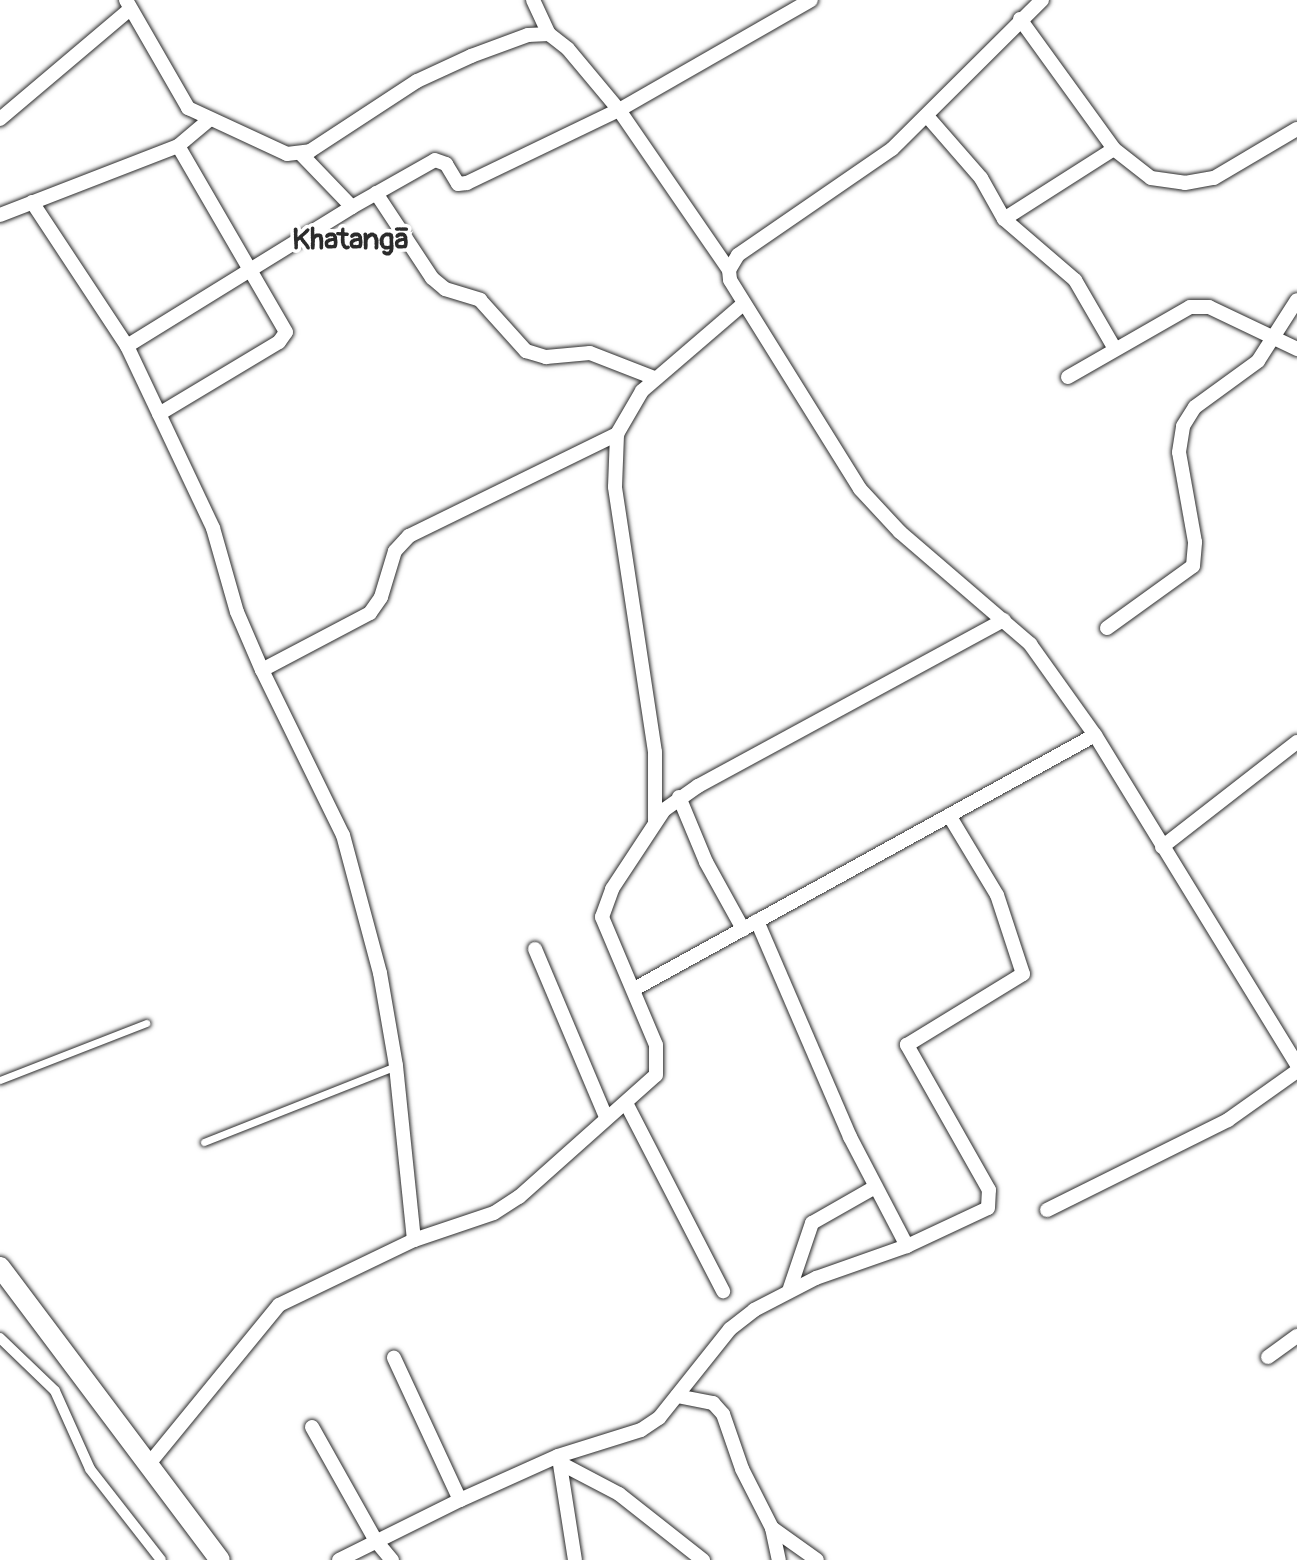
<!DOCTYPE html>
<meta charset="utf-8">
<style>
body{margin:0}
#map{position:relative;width:1297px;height:1560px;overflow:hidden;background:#fff;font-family:Pangolin,sans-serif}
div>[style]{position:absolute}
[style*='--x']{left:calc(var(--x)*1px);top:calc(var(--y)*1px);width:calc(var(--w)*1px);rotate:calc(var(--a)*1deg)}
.roads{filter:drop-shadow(0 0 2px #2b2b2b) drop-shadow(0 0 2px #2b2b2b)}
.service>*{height:7px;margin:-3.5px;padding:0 3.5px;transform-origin:3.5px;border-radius:3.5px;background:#fff}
.pedestrian>*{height:10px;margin:-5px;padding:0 5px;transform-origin:5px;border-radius:5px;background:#fff}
.minor>*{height:14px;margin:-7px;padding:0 7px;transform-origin:7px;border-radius:7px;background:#fff}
.secondary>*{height:20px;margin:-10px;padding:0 10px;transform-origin:10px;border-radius:10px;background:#fff}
span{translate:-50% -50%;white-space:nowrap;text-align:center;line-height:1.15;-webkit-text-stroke:7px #fff;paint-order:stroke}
.district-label{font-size:30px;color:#2b2b2b;font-weight:700}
</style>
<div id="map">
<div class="roads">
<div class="service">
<div style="--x:0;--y:1080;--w:157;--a:-21.3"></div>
<div style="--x:204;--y:1142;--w:206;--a:-21.6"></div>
</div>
<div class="pedestrian">
<div style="--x:0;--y:1338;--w:76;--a:43.9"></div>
<div style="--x:55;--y:1391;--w:85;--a:65.8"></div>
<div style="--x:90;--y:1469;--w:115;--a:52"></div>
</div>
<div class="minor">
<div style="--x:126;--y:0;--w:125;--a:60.1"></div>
<div style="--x:188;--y:108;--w:109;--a:24.9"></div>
<div style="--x:287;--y:154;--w:23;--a:-7"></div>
<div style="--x:310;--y:151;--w:128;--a:-33.2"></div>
<div style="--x:417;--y:81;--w:60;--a:-24.8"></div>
<div style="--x:471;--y:56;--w:61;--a:-20.2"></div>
<div style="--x:528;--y:35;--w:21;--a:-3"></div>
<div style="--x:549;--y:34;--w:24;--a:38"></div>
<div style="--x:568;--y:49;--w:80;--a:50.1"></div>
<div style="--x:619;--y:110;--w:194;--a:55.5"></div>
<div style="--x:533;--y:0;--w:38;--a:65"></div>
<div style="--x:1042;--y:0;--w:211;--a:135.2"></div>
<div style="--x:892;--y:149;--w:187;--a:145.5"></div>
<div style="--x:738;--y:255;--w:17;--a:121"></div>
<div style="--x:729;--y:270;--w:10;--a:84"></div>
<div style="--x:730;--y:280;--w:246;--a:58.1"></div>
<div style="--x:860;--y:489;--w:59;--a:47.1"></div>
<div style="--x:900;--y:532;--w:172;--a:40.7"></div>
<div style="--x:1030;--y:644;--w:112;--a:54.5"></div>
<div style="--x:1095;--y:735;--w:387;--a:58.5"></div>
<div style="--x:1020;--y:19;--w:160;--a:54.1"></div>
<div style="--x:1114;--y:149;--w:47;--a:38.1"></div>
<div style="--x:1151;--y:178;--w:34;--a:8"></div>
<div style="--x:1185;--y:183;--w:29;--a:-10"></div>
<div style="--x:1214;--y:178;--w:96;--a:-30.6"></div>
<div style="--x:927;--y:116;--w:82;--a:48.9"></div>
<div style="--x:981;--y:178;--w:47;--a:60.7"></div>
<div style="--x:1004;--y:219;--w:94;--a:40.7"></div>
<div style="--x:1075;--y:280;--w:80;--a:59.9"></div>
<div style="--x:0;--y:119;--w:170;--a:-40.2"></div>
<div style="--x:376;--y:193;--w:102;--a:56.6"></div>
<div style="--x:432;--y:278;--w:17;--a:40"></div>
<div style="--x:445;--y:289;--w:37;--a:17"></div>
<div style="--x:480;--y:300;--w:69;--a:48"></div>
<div style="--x:526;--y:351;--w:21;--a:17"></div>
<div style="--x:546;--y:357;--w:44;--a:-5.2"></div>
<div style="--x:590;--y:353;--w:69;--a:21.3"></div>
<div style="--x:32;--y:202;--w:173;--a:56.6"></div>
<div style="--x:127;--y:346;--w:201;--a:64.7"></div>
<div style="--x:213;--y:528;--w:87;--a:74.1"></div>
<div style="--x:237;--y:612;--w:63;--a:66.7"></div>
<div style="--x:262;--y:670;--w:184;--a:63.9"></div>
<div style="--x:343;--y:835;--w:143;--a:75"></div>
<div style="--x:380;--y:973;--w:94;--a:80.2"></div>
<div style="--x:396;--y:1066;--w:175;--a:84.1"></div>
<div style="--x:414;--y:1240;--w:150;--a:154.3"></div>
<div style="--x:279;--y:1305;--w:205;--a:129.3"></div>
<div style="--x:352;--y:207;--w:95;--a:-29.5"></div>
<div style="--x:435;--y:160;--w:12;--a:20"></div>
<div style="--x:446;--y:164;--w:23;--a:59"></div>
<div style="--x:458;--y:184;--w:9;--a:-6"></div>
<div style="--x:467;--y:183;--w:169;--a:-25.7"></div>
<div style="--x:619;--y:110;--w:221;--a:-29.8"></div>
<div style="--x:0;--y:215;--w:191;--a:-21.2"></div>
<div style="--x:178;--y:146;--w:39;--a:-40"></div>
<div style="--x:1004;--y:219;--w:130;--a:-32.5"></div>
<div style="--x:127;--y:346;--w:264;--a:-31.7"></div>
<div style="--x:352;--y:207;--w:74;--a:-133.9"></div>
<div style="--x:1068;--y:377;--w:141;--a:-29.8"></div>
<div style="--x:1190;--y:307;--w:19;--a:0"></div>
<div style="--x:1209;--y:307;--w:98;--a:25.5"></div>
<div style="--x:159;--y:414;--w:140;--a:-31"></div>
<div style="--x:279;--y:342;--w:12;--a:-55"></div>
<div style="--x:286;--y:332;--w:215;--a:-120.1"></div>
<div style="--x:1107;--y:628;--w:106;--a:-35.8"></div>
<div style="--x:1193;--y:566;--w:24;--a:-85"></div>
<div style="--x:1195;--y:542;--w:91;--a:-100.1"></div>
<div style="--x:1179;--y:452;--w:26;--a:-81"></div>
<div style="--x:1183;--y:426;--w:22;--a:-58"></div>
<div style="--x:1195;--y:407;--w:78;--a:-36.1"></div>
<div style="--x:1258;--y:361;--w:72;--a:-57.4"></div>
<div style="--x:262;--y:670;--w:122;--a:-27.8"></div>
<div style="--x:370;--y:613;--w:19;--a:-55"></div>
<div style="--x:381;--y:597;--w:48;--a:-73.1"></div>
<div style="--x:395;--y:551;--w:21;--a:-47"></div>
<div style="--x:409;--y:536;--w:232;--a:-26.1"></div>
<div style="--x:679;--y:797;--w:70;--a:67.4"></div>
<div style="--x:706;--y:862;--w:77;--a:61.1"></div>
<div style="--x:655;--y:821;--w:69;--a:-90"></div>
<div style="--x:655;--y:752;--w:268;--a:-98.6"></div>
<div style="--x:615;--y:487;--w:53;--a:-87.8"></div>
<div style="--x:617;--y:434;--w:50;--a:-59.8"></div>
<div style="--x:642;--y:391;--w:133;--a:-40.7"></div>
<div style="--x:1162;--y:847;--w:171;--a:-37.9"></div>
<div style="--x:757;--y:921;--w:235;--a:66.7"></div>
<div style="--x:850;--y:1137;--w:123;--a:62.4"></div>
<div style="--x:535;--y:949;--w:182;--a:67.1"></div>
<div style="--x:636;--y:988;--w:524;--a:-28.86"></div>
<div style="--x:626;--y:1103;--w:212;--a:62.7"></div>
<div style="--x:1047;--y:1210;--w:202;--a:-26.4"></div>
<div style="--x:1228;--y:1120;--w:85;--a:-35.4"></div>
<div style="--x:414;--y:1240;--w:84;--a:-18.6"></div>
<div style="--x:494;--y:1213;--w:30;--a:-33"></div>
<div style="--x:519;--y:1197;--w:183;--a:-41.7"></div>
<div style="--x:656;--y:1075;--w:30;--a:-90"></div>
<div style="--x:656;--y:1045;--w:139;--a:-112.9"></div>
<div style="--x:602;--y:917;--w:30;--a:-70"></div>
<div style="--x:612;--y:889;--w:95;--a:-56.6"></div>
<div style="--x:664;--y:810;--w:42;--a:-35.2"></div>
<div style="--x:698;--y:786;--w:348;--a:-28.5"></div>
<div style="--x:789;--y:1291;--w:72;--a:-71.3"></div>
<div style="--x:812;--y:1223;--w:73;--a:-29.7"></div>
<div style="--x:1268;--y:1357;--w:36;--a:-36"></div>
<div style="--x:677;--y:1396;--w:37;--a:11"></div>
<div style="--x:713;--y:1403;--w:15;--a:48"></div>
<div style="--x:723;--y:1414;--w:58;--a:70.9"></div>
<div style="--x:742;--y:1469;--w:66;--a:63"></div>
<div style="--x:772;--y:1528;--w:33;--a:78"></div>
<div style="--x:312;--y:1427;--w:131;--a:60.7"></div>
<div style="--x:376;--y:1541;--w:25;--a:50"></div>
<div style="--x:559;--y:1458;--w:103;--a:81.1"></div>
<div style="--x:560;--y:1463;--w:67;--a:27.7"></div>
<div style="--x:619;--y:1494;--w:107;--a:38.2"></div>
<div style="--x:460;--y:1500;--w:107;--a:-24.2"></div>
<div style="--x:558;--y:1456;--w:87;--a:-17.4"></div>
<div style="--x:641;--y:1430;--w:22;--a:-34"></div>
<div style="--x:659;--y:1418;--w:114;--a:-51.4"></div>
<div style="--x:730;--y:1329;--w:31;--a:-38"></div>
<div style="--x:754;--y:1310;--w:70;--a:-27.3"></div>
<div style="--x:816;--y:1278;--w:96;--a:-19.4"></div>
<div style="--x:907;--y:1246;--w:89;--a:-25.1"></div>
<div style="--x:988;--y:1208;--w:18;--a:-87"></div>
<div style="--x:989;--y:1190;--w:167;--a:-119.5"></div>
<div style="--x:907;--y:1045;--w:136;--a:-31.5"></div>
<div style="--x:1023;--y:974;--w:83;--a:-108.2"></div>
<div style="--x:997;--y:895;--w:93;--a:-121"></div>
<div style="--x:772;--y:1528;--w:55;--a:35.4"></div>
<div style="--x:339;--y:1560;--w:135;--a:-26.4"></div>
<div style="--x:460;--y:1500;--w:157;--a:-114.9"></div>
</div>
<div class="secondary">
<div style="--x:0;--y:1267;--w:366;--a:53.1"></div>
</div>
</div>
<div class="district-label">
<span style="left:351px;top:240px">Khatangā</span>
</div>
</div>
